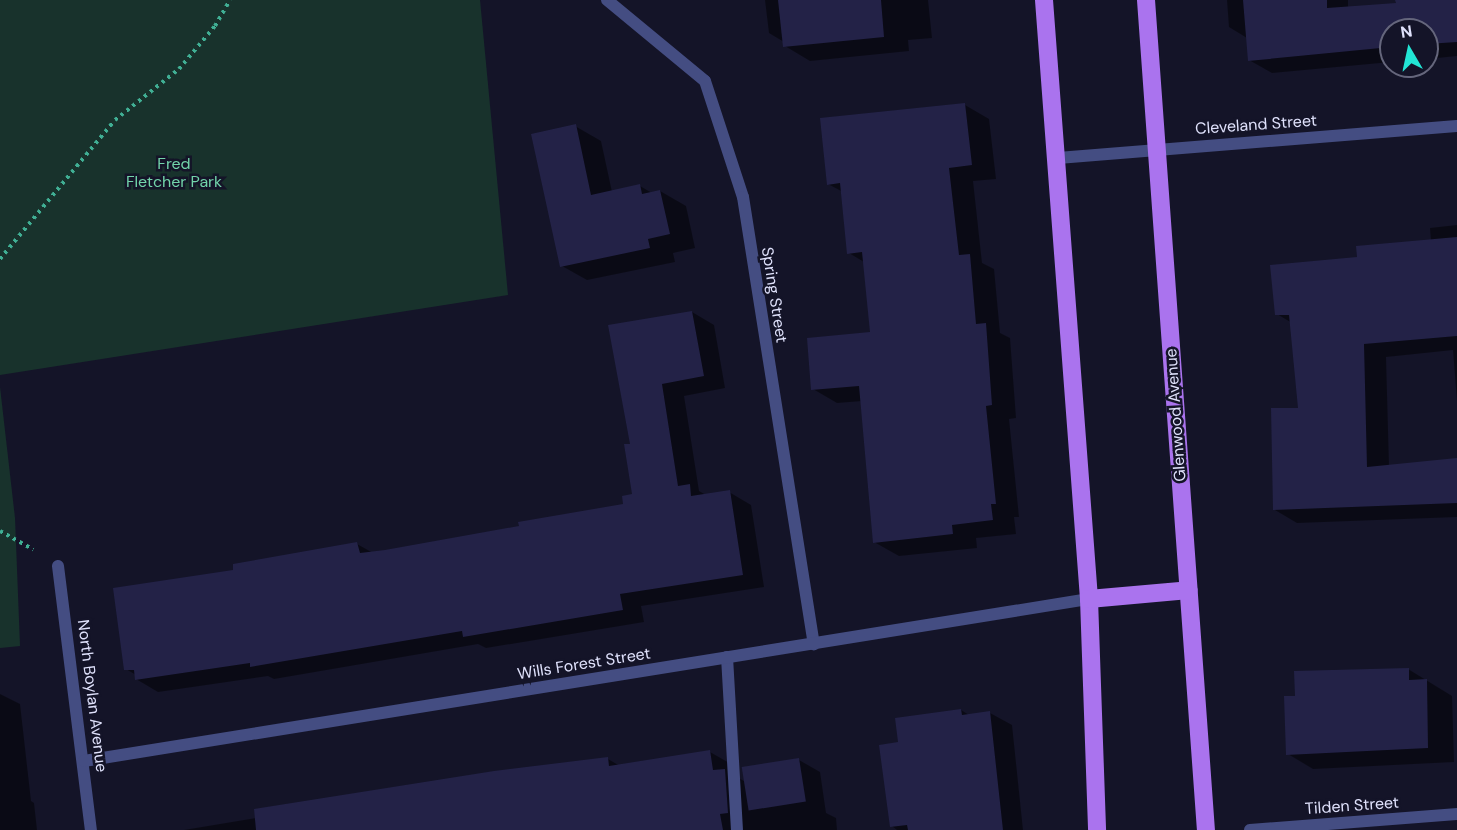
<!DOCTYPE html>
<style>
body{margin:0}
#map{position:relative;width:1457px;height:830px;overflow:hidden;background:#141428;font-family:"DM Sans",sans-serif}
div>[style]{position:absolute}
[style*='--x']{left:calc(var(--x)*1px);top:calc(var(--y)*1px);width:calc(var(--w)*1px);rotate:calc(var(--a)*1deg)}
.green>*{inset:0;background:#18322c}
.shadow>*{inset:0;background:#0007}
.building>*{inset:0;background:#232247;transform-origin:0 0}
.path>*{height:4px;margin-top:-2px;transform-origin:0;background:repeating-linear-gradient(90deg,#40af94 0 3px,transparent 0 7.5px)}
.lane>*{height:12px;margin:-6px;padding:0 6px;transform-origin:6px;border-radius:6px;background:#444d82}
.street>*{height:12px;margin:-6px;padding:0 6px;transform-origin:6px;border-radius:6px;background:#444d82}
.primary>*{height:18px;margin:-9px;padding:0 9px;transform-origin:9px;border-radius:9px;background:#aa73ee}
span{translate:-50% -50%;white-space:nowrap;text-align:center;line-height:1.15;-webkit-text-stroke:5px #141428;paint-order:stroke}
.street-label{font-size:16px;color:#dfe1fb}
.park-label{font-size:16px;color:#72d4aa}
.north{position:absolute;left:1379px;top:18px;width:60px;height:60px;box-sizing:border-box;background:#141428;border:2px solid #65667c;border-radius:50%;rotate:351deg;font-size:16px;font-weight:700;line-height:24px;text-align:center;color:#dfe1fb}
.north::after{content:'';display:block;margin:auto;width:21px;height:27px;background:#22e5d5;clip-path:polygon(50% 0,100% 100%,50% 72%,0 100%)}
</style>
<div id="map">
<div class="green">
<div style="clip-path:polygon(0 0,480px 0,508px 295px,0 375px)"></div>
<div style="clip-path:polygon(0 387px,15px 518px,20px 646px,0 648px)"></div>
</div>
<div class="shadow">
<div style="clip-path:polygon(765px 0,928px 0,932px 38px,908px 40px,909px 51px,810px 61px,785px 46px,784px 42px,769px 33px)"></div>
<div style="clip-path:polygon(1227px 0,1348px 0,1348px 8px,1397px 4px,1397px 0,1457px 0,1457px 56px,1427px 59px,1427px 30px,1391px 30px,1391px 62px,1272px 73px,1249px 60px,1247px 38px,1229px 27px)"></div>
<div style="clip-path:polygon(965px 105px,989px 119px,996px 179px,973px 181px,982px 263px,994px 269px,1000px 333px,1010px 338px,1016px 418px,1009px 419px,1019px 517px,1014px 517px,1016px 534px,976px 538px,977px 548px,899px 556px,874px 542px,862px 401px,837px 403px,813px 389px,871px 334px,864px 262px,849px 253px,843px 192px,828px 184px)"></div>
<div style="clip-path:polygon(575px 126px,601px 141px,612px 192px,640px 186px,652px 193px,660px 191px,686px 206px,695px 248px,673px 253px,675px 262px,587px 280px,562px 266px)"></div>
<div style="clip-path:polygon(1457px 225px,1457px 401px,1453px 350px,1386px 357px,1389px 466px,1457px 460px,1457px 517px,1297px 523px,1275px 510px,1299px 409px,1292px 323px,1277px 314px,1359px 258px,1431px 241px,1430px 228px)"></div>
<div style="clip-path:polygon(692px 312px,714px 325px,725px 388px,684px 396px,699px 491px,706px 495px,729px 492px,751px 505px,764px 587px,641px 606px,644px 622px,486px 648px,478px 644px,274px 679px,268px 676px,158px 692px,136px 679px,136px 675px,126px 669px,235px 571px,357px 544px,373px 553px,520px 527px,625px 505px,634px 496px,632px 445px)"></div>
<div style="clip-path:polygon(1408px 669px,1452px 696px,1454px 762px,1313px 769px,1288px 754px,1296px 697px)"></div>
<div style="clip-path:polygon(0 694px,20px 704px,31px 801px,34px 803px,37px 830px,0 830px)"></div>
<div style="clip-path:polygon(961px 710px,969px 715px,990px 713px,1012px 725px,1023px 830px,897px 830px,892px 826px,900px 743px)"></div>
<div style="clip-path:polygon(710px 752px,731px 764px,733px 775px,744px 781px,799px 760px,820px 772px,826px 813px,836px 818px,837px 830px,184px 830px,608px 759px,620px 766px)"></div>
</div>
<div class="building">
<div style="clip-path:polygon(778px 0,881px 0,884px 37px,783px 47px)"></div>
<div style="clip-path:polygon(1243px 0,1327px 0,1327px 8px,1396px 3px,1395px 0,1457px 0,1457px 42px,1427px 44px,1427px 30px,1391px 30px,1391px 47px,1248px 61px)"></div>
<div style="clip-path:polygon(965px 103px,972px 165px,949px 168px,959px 255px,970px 254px,976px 324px,986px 323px,992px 405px,986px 406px,996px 504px,991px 504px,993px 520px,952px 525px,953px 534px,873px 543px,859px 386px,811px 390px,807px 338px,870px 332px,862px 252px,847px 254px,840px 183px,827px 185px,820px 118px)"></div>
<div style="clip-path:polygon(576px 124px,591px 195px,640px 184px,642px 194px,660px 190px,670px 234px,648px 239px,650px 248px,560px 267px,531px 134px)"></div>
<div style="clip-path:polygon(1457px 237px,1457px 336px,1364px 344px,1367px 467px,1457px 458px,1457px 503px,1273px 510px,1271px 408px,1298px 408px,1289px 315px,1275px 315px,1270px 265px,1357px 257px,1356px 246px)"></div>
<div style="clip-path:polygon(692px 311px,704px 376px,662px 384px,678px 486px,690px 484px,691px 496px,730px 490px,743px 575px,620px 594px,623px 610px,463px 637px,462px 631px,250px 667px,250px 663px,135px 680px,134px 670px,124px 670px,113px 588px,233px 570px,233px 564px,357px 542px,360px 553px,385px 550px,519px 526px,518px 522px,623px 504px,622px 496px,632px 494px,624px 444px,630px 444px,608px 325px)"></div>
<div style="clip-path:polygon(1409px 668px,1409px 680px,1427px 679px,1428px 748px,1286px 755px,1284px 696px,1295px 696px,1294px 671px)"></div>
<div style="clip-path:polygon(961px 709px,962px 715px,990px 711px,1003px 830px,908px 830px,907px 825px,890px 827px,879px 745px,898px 742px,895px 718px)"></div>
<div style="clip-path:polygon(710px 750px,713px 770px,725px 769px,728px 813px,720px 814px,723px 830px,256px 830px,254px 809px,494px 771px,608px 757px,609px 766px)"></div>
<div style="left:799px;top:758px;width:44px;height:58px;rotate:81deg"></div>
</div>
<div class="path">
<div style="--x:0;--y:259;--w:180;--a:-50.4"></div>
<div style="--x:115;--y:120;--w:82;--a:-38.6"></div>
<div style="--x:179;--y:69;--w:56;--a:-50.1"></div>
<div style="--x:215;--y:26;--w:30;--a:-60"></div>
<div style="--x:0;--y:531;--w:38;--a:29"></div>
</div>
<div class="lane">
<div style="--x:727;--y:657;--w:173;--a:86.7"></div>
</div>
<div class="street">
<div style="--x:607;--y:0;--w:127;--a:39.6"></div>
<div style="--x:705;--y:81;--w:122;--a:71.9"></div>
<div style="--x:743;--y:197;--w:453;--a:81"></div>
<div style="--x:1058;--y:158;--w:400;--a:-4.6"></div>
<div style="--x:58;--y:566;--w:266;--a:82.9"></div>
<div style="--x:84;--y:761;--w:1018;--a:-9.16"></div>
<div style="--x:1250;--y:830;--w:208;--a:-4.4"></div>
</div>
<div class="primary">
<div style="--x:1044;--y:0;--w:601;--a:85.7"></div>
<div style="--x:1089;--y:599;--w:231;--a:88"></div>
<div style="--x:1146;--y:0;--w:832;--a:85.87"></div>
<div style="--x:1089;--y:599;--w:100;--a:-5.1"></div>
</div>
<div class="street-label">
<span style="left:1256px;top:125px;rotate:-4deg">Cleveland Street</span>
<span style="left:774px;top:295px;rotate:81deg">Spring Street</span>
<span style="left:1176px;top:415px;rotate:-94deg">Glenwood Avenue</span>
<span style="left:584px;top:664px;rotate:-9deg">Wills Forest Street</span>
<span style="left:92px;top:696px;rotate:83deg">North Boylan Avenue</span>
<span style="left:1352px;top:806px;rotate:-4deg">Tilden Street</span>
</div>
<div class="park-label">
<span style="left:174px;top:173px">Fred<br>Fletcher Park</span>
</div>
<div class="north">N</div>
</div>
